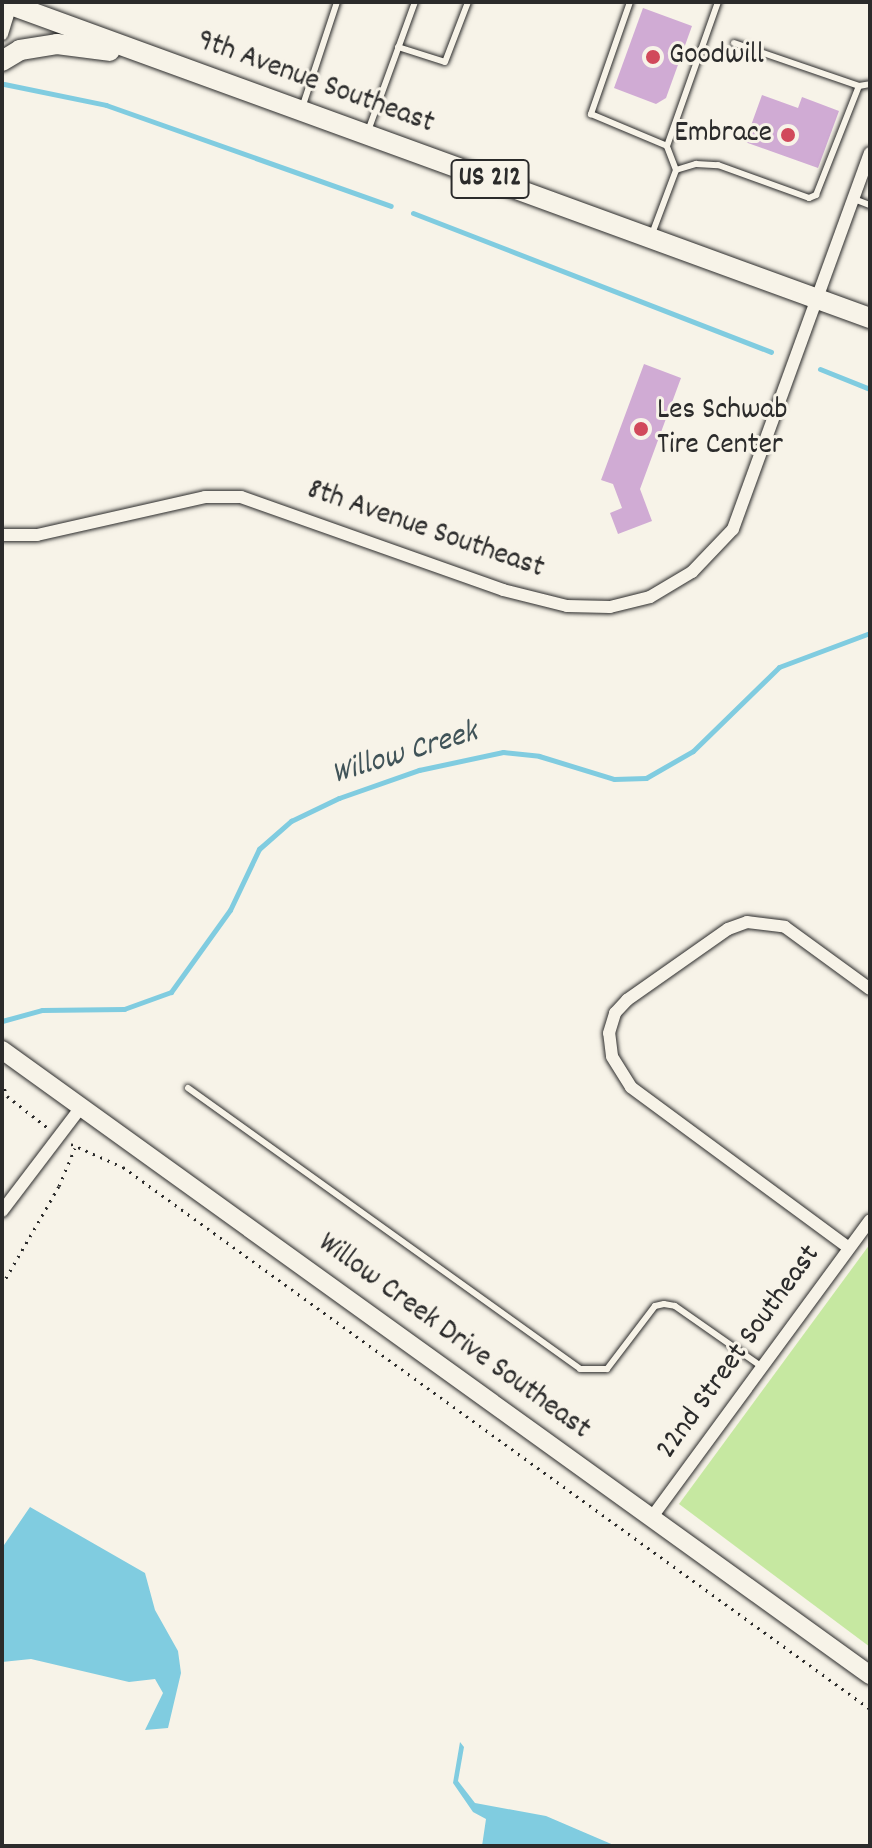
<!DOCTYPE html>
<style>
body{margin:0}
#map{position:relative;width:872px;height:1848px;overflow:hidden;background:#f7f3e8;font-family:Dekko,sans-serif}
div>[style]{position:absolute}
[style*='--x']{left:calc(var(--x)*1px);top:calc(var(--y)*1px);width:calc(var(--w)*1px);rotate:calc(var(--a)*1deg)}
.green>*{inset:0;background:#c6e8a1}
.water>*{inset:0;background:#80cce0}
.stream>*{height:5px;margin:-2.5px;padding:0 2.5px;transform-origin:2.5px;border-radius:2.5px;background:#80cce0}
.building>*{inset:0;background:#d0abd4}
.path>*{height:3px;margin-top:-1.5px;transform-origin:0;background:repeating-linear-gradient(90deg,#2b2b2b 0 2px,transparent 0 8px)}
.roads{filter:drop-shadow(0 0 2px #2b2b2b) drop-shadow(0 0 2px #2b2b2b)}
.lane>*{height:6px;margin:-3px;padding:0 3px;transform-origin:3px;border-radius:3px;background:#f7f3e8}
.street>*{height:12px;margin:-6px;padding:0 6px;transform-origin:6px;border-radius:6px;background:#f7f3e8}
.secondary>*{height:18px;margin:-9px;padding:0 9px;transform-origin:9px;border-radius:9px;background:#f7f3e8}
.primary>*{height:20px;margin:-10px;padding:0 10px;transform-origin:10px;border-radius:10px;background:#f7f3e8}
.dots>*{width:22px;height:22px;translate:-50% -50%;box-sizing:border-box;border:4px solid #f7f3e8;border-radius:50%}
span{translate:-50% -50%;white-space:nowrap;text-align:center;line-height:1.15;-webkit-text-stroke:6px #f7f3e8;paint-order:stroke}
.shield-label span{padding:2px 6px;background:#f7f3e8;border:2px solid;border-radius:6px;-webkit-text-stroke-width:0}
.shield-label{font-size:28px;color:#2b2b2b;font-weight:700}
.poi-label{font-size:30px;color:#2b2b2b}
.left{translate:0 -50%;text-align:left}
.right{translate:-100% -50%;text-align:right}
.street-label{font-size:30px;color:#2b2b2b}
.water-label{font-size:32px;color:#405358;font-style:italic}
.frame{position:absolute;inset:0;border:4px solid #2b2b2b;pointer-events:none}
</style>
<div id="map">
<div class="green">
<div style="clip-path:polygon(870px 1244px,870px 1647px,679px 1504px)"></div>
</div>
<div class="water">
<div style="clip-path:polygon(30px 1507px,145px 1573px,155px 1610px,178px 1651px,181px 1673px,168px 1728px,145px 1730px,163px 1693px,155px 1679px,129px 1682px,31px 1659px,2px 1662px,2px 1548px)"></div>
<div style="clip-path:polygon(460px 1742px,464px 1747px,458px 1781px,475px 1803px,546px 1816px,616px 1846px,482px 1846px,486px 1819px,473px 1812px,453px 1783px)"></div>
</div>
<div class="stream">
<div style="--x:4;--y:84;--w:104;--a:11.6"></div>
<div style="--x:106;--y:105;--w:302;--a:19.5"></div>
<div style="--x:413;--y:213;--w:384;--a:21.2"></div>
<div style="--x:820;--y:369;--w:54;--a:21.8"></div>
<div style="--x:2;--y:1021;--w:41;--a:-15.4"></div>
<div style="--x:42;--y:1010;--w:82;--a:-0.7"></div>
<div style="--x:124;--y:1009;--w:50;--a:-19.9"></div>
<div style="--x:171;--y:992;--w:101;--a:-54.3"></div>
<div style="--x:230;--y:910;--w:68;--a:-64.6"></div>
<div style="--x:259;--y:849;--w:43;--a:-41.2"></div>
<div style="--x:291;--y:821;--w:53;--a:-25.6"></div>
<div style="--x:339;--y:798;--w:85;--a:-19.3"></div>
<div style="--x:419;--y:770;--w:86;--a:-12.1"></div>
<div style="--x:503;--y:752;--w:36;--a:6"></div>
<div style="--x:539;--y:756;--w:78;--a:17"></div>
<div style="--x:614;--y:779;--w:32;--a:-2"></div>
<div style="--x:646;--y:778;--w:54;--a:-29.9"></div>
<div style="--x:693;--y:751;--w:120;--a:-44.3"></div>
<div style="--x:779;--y:667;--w:97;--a:-20.5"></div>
</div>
<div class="building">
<div style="clip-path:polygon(643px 8px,692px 26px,666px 98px,656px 104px,614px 88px)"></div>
<div style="clip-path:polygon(762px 95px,798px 108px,802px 97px,839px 111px,818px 168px,745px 142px)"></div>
<div style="clip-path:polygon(644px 364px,681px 378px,640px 489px,652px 521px,618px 534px,610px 513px,622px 508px,613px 484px,601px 480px)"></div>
</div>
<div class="path">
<div style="--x:2;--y:1081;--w:16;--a:72"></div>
<div style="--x:7;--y:1096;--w:52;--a:38"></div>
<div style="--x:71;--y:1144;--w:57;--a:23.9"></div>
<div style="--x:123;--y:1167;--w:923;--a:35.96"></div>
<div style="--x:2;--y:1285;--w:114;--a:-60.1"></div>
<div style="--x:59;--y:1186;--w:41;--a:-67.2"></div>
</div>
<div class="roads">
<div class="lane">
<div style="--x:630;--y:2;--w:119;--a:109.2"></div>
<div style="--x:591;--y:114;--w:82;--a:22.8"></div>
<div style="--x:734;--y:43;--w:132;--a:19"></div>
<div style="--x:398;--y:47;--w:49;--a:17.7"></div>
<div style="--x:445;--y:62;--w:64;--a:-69"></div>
<div style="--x:302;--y:108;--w:112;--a:-71.7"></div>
<div style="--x:368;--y:131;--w:137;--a:-70"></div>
<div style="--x:676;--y:170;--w:26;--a:-111"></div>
<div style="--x:667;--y:146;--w:153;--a:-70.5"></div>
<div style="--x:854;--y:199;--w:17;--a:21"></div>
<div style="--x:652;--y:234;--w:68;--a:-69.4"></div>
<div style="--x:676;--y:170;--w:21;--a:-17"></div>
<div style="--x:696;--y:164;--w:22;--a:3"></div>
<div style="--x:718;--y:165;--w:97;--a:19.9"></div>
<div style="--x:809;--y:198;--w:8;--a:-23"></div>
<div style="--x:816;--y:195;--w:117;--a:-68.5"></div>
<div style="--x:859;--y:86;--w:11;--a:-10"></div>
<div style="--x:188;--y:1088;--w:482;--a:35.6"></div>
<div style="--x:580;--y:1369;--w:27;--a:0"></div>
<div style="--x:607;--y:1369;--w:79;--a:-52.7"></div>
<div style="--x:655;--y:1306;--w:9;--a:-13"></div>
<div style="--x:664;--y:1304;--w:11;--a:10"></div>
<div style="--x:675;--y:1306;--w:106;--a:35"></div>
</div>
<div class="street">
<div style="--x:2;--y:34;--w:34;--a:-73"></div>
<div style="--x:2;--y:535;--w:35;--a:0"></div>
<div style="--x:37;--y:535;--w:172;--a:-12.7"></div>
<div style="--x:205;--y:497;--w:36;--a:0"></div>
<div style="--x:241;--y:497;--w:278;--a:19.5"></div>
<div style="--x:503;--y:590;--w:66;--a:14"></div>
<div style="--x:567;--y:606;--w:43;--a:1.3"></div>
<div style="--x:610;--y:607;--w:41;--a:-14"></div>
<div style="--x:650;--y:597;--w:49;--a:-30.8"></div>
<div style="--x:692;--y:572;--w:59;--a:-46.4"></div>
<div style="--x:733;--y:529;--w:400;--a:-70"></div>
<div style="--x:2;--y:1211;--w:132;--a:-52.7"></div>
<div style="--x:849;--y:1248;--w:271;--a:-143.6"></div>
<div style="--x:631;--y:1087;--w:36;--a:-122"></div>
<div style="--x:612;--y:1056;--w:23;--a:-97"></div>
<div style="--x:609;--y:1033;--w:21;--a:-73"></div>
<div style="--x:615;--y:1013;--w:18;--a:-47"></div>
<div style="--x:627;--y:1000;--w:123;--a:-35.1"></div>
<div style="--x:728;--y:929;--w:20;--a:-20"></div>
<div style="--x:747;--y:922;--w:38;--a:7"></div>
<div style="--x:785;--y:927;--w:105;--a:36.1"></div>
<div style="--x:652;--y:1517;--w:368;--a:-53.7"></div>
</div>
<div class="secondary">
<div style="--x:2;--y:1050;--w:1070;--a:35.76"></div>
</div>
<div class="primary">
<div style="--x:3;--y:2;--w:923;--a:20.03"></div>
<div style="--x:2;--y:61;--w:21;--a:-31"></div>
<div style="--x:20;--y:50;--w:37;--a:-9"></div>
<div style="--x:57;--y:44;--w:53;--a:7.5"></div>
</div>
</div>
<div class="dots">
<div style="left:653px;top:57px;background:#d1495b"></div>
<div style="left:788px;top:135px;background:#d1495b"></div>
<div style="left:641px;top:429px;background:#d1495b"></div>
</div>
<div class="shield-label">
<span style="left:490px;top:179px">US 212</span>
</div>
<div class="poi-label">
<span class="left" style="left:669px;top:57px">Goodwill</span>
<span class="right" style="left:772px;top:135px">Embrace</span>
<span class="left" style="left:657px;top:429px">Les Schwab<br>Tire Center</span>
</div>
<div class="street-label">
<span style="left:315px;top:84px;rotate:20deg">9th Avenue Southeast</span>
<span style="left:425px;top:531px;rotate:19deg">8th Avenue Southeast</span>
<span style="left:453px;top:1338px;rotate:36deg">Willow Creek Drive Southeast</span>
<span style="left:740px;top:1353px;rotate:-54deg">22nd Street Southeast</span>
</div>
<div class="water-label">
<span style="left:405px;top:755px;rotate:-17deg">Willow Creek</span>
</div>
<div class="frame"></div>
</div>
